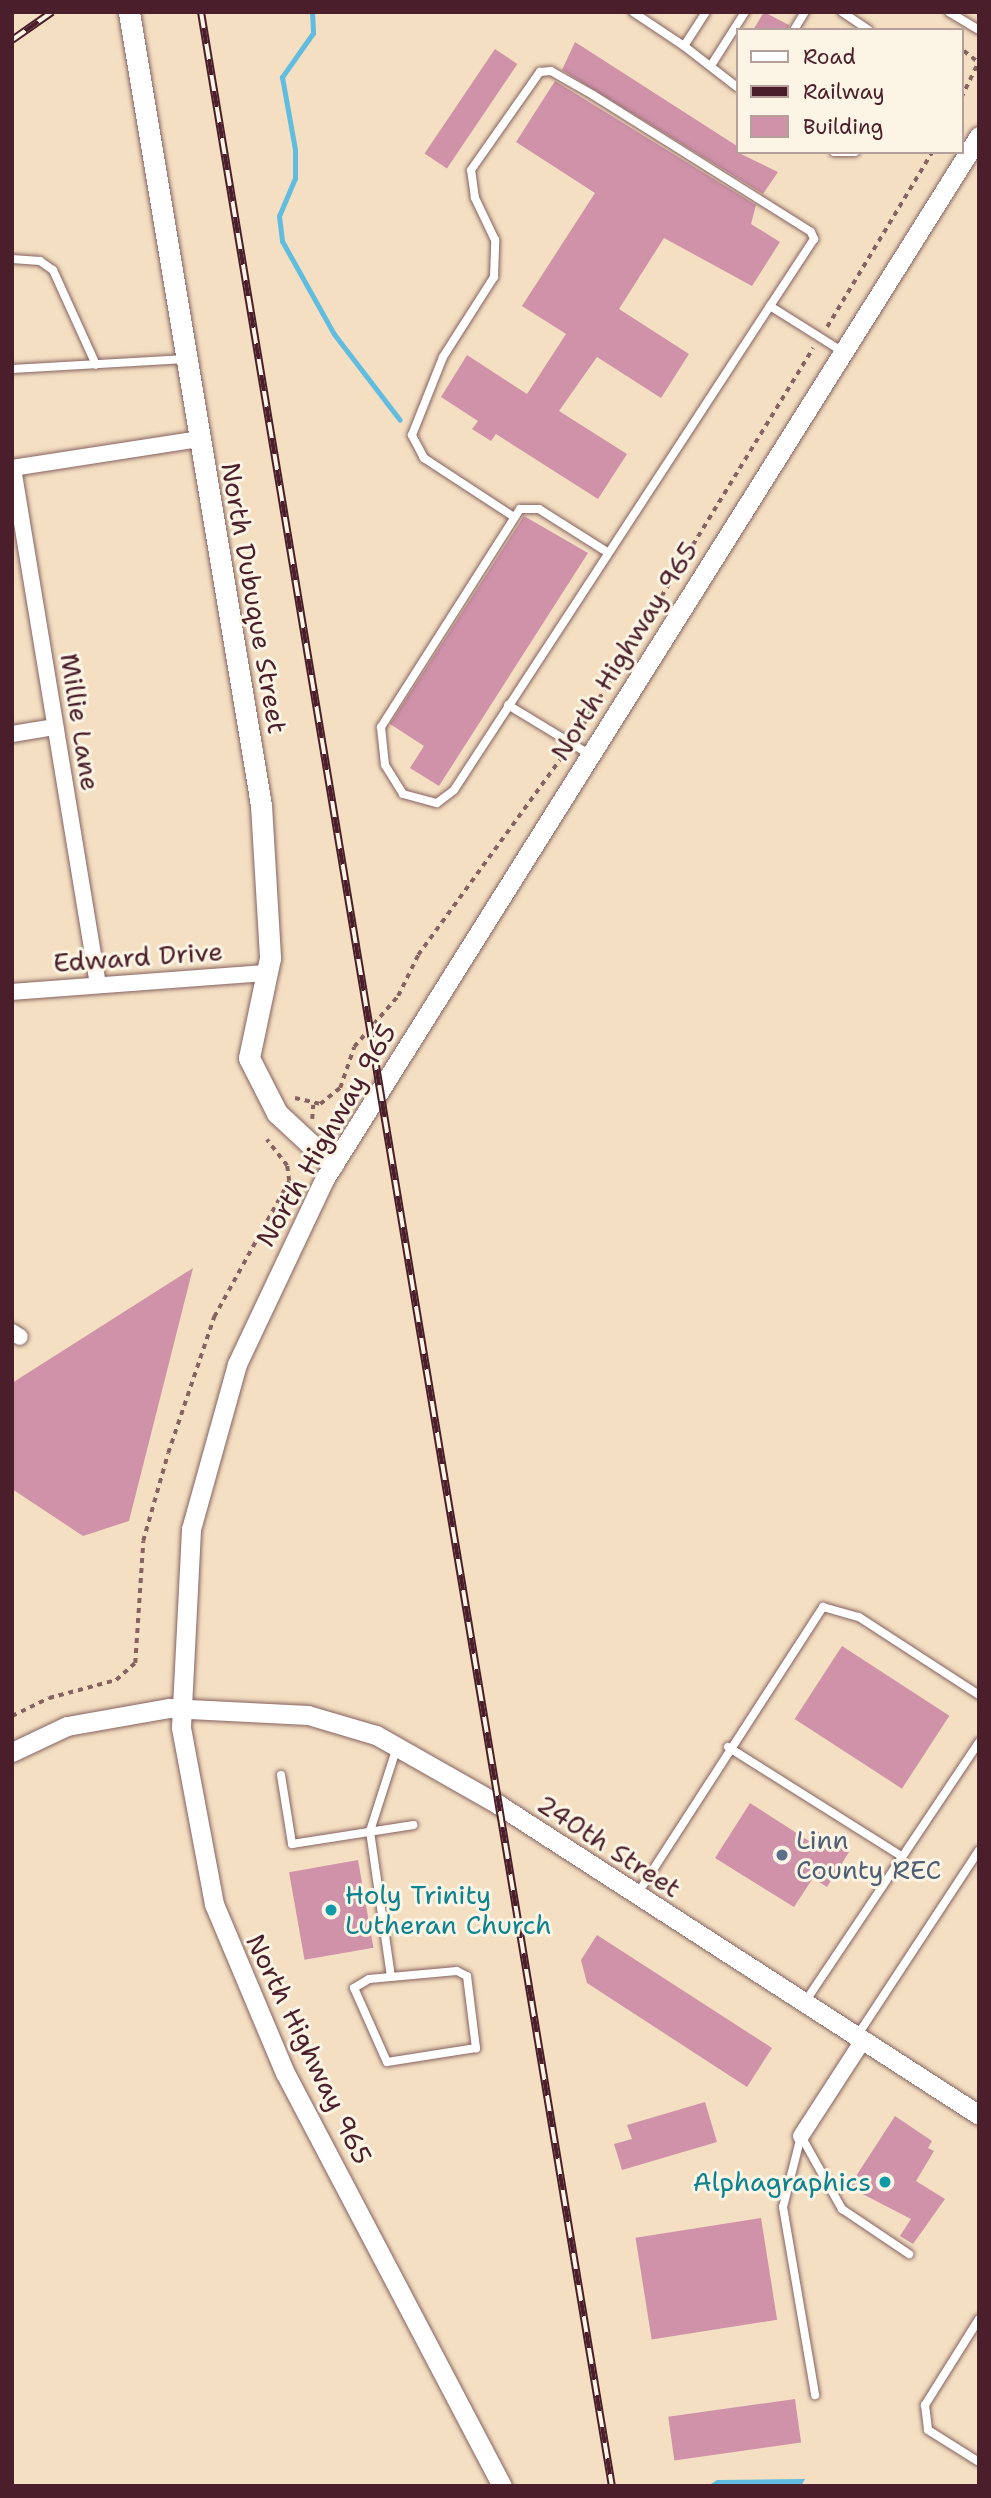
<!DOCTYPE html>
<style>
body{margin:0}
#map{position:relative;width:991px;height:2498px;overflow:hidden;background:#f4dfc2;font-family:"Shantell Sans",sans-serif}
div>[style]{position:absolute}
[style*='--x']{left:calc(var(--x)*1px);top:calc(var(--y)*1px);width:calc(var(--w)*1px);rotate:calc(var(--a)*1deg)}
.water>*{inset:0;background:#61bddf}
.stream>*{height:5px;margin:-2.5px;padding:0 2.5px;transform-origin:2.5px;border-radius:2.5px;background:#61bddf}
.building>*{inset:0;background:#cf92a9;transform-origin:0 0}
.path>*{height:3.5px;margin-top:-1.75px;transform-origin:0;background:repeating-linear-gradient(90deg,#866260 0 5px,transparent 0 10px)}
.roads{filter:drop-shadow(0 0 2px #866260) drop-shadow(0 0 2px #866260)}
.service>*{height:8px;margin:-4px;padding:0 4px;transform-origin:4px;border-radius:4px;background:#fff}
.minor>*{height:16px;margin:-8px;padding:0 8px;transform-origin:8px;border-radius:8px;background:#fff}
.tertiary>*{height:19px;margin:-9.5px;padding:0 9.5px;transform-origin:9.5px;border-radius:9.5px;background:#fff}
.secondary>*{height:21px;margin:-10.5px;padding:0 10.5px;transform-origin:10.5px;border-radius:10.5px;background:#fff}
.rail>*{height:8px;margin-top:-4px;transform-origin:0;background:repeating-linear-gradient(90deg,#fcf5e5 0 16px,#4a1f2b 0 32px);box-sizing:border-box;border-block:2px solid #4a1f2b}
.dots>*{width:19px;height:19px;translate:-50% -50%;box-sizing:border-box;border:4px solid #fcf5e5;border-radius:50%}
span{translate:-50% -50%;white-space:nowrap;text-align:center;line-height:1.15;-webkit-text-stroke:6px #fcf5e5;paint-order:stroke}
.street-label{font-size:26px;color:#4a1f2b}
.service-label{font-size:26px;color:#4e5e75}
.left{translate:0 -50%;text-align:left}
.culture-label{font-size:26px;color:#0d838f}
.right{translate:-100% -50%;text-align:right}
.frame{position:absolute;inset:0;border:14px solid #4a1f2b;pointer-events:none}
.legend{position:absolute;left:736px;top:28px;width:228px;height:126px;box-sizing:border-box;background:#fcf5e5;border:2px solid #b59f9b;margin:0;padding:9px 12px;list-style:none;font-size:21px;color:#4a1f2b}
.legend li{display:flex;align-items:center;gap:14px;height:35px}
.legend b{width:35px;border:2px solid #b59f9b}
</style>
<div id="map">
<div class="water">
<div style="clip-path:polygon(805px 2479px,801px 2486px,708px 2486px,717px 2480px)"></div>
</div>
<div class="stream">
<div style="--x:312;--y:12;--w:21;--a:87"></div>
<div style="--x:313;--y:33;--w:54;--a:125.2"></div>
<div style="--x:282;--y:77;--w:73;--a:79.8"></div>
<div style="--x:295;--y:149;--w:29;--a:90"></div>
<div style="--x:295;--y:178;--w:41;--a:112.8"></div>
<div style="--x:279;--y:216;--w:25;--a:83"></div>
<div style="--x:282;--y:241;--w:107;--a:60.8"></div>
<div style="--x:334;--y:334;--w:108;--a:52.5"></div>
</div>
<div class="building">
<div style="clip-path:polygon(764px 12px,789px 25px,788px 30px,753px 30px)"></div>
<div style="clip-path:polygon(575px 42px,737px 146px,737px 152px,778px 172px,763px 194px,562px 70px)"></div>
<div style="left:495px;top:49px;width:27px;height:126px;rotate:34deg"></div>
<div style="clip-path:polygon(555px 81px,756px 205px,751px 224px,780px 242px,752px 286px,664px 238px,619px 309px,689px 354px,661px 398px,597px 357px,559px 411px,627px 454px,598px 499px,496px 434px,491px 441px,472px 429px,478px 421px,441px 397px,467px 355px,527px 394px,566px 334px,522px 306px,595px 193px,516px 142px)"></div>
<div style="clip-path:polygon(524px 516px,588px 553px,439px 786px,410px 768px,424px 746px,390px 724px)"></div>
<div style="clip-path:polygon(193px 1268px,129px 1521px,83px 1536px,12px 1489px,12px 1383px)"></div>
<div style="left:842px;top:1646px;width:128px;height:87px;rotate:33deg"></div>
<div style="clip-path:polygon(750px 1803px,809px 1841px,815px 1830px,849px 1852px,827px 1887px,813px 1878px,794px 1907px,715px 1858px)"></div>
<div style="left:358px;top:1860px;width:89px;height:70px;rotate:80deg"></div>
<div style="clip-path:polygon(597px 1935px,772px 2048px,747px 2087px,587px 1983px,581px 1960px)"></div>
<div style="clip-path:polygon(705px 2102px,717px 2142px,622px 2170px,614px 2144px,632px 2139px,627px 2125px)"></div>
<div style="clip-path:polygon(895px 2116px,932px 2141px,928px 2148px,934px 2151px,916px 2181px,945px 2199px,913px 2244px,900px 2236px,911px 2219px,849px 2187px)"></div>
<div style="left:761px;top:2218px;width:103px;height:127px;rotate:81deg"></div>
<div style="left:795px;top:2399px;width:44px;height:128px;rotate:82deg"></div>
</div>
<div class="path">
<div style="--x:964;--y:51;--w:18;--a:38"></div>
<div style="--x:961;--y:98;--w:41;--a:-64.1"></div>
<div style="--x:827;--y:327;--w:204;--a:-59"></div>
<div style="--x:578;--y:733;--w:451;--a:-58.6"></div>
<div style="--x:295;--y:1098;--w:26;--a:13"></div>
<div style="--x:320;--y:1104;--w:26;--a:-39"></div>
<div style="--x:340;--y:1088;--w:43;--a:-71.1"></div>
<div style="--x:354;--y:1047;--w:67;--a:-49.2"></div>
<div style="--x:398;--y:996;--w:46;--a:-64"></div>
<div style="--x:418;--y:955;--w:248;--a:-54"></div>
<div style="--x:312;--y:1119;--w:14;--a:-86"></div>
<div style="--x:12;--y:1716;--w:41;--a:-25.9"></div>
<div style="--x:49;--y:1698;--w:69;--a:-15"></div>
<div style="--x:116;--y:1680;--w:25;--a:-42"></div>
<div style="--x:135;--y:1663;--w:122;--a:-86.2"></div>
<div style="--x:143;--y:1541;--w:91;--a:-74.1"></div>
<div style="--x:168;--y:1453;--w:144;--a:-71.3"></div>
<div style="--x:214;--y:1317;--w:155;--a:-61.1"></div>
<div style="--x:289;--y:1181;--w:15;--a:-98"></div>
<div style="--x:287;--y:1166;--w:33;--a:-128"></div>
</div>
<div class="roads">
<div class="service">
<div style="--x:633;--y:12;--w:61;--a:33.7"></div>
<div style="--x:684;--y:46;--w:40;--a:-57.1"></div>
<div style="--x:842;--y:12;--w:32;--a:34"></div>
<div style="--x:949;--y:12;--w:35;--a:31"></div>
<div style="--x:794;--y:30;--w:21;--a:-59"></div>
<div style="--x:684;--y:46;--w:67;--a:37.7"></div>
<div style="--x:712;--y:64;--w:62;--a:-57.6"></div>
<div style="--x:834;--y:152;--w:21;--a:0"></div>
<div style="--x:12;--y:259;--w:28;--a:4"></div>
<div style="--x:40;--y:261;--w:16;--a:35"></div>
<div style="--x:53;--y:270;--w:104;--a:65.6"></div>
<div style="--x:12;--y:369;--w:174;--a:-3.3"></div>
<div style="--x:514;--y:517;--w:108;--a:-146.8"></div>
<div style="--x:424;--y:458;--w:26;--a:-118"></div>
<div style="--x:412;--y:435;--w:84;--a:-68.3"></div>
<div style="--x:443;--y:357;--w:95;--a:-57.5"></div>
<div style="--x:494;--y:277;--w:37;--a:-88"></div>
<div style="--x:495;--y:240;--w:47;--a:-115.5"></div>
<div style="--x:475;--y:198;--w:28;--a:-98"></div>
<div style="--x:471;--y:170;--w:120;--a:-54.9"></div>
<div style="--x:540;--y:72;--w:11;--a:-5"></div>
<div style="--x:551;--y:71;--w:48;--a:29.7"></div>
<div style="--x:593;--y:95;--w:257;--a:32.1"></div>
<div style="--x:811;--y:232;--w:8;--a:67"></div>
<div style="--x:814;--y:239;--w:80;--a:123.3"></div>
<div style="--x:607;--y:552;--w:80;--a:-147.7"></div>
<div style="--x:539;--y:509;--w:19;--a:180"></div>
<div style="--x:520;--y:509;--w:259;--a:122.5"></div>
<div style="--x:381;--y:727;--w:38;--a:84"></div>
<div style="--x:385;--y:765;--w:34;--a:58"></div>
<div style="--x:403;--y:794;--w:35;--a:15"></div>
<div style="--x:437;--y:803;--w:21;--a:-37"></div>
<div style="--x:454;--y:790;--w:578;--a:-56.86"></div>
<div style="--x:770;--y:306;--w:86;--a:32.2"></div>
<div style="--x:508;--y:705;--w:95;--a:31.2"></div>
<div style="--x:728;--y:1747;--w:204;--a:32.2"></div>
<div style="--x:281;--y:1775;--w:70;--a:80.9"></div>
<div style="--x:292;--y:1844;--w:123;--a:-8.9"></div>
<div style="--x:638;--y:1893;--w:341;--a:-57.1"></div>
<div style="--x:823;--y:1607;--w:37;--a:16"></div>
<div style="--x:859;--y:1617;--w:143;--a:33"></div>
<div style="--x:457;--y:1971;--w:11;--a:27"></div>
<div style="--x:467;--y:1976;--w:73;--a:82.9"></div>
<div style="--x:476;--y:2048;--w:90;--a:171.1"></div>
<div style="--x:387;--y:2062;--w:81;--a:-114"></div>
<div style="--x:354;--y:1988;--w:17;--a:-31"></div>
<div style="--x:369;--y:1979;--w:88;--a:-5.2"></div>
<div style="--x:391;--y:1977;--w:148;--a:-98.2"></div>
<div style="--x:370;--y:1831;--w:88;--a:-72.2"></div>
<div style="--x:805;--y:2002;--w:313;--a:-56.2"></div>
<div style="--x:857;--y:2036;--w:222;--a:-56.7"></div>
<div style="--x:801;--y:2136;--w:73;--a:104.2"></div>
<div style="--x:783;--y:2207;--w:191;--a:80.3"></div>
<div style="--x:801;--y:2136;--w:84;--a:60.7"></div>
<div style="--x:842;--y:2209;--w:81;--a:33.9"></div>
<div style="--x:979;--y:2319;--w:102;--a:122.1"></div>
<div style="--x:925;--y:2405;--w:25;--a:83"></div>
<div style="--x:928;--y:2430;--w:60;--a:32.1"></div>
</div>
<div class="minor">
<div style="--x:12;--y:468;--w:189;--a:-8.8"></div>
<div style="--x:13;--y:468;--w:524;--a:80.66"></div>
<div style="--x:12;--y:734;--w:44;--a:-9.2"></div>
<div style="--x:12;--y:992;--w:256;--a:-4.3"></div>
<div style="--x:12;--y:1332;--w:9;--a:32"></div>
<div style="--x:801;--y:2136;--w:114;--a:-57.1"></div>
</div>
<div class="tertiary">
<div style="--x:12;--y:1752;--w:61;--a:-25.3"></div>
<div style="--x:67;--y:1726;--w:104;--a:-10"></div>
<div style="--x:169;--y:1708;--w:139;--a:2.9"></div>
<div style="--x:308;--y:1715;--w:71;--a:16.4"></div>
<div style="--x:376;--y:1735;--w:142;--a:29.6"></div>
<div style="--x:499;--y:1805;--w:571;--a:32.86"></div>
<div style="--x:502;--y:2486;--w:467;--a:-117.7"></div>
<div style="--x:285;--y:2073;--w:183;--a:-112.8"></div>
<div style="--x:214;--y:1904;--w:180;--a:-100.6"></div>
<div style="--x:181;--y:1727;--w:198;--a:-87.1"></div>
<div style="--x:191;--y:1529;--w:171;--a:-74.4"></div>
<div style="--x:237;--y:1364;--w:206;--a:-64.7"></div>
<div style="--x:325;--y:1178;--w:1230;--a:-57.89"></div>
</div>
<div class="secondary">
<div style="--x:129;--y:12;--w:804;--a:80.55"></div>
<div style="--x:261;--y:805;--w:153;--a:86.6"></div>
<div style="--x:270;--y:958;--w:102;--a:101.9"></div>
<div style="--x:249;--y:1058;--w:62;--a:63"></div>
<div style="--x:277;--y:1113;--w:76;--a:42.9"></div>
</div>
</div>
<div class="rail">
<div style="--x:201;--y:12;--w:2508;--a:80.57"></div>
<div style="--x:12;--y:40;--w:49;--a:-35"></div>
</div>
<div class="dots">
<div style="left:782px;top:1855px;background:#5c6f8a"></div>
<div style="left:331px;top:1910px;background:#0f9aa8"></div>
<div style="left:885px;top:2182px;background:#0f9aa8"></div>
</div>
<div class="street-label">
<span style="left:254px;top:598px;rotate:80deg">North Dubuque Street</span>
<span style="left:624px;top:651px;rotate:-58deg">North Highway 965</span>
<span style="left:80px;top:722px;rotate:81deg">Millie Lane</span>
<span style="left:138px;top:957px;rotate:-4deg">Edward Drive</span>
<span style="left:326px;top:1135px;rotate:-60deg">North Highway 965</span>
<span style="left:609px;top:1846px;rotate:33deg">240th Street</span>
<span style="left:309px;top:2049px;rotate:64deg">North Highway 965</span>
</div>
<div class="service-label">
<span class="left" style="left:796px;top:1855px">Linn<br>County REC</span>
</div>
<div class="culture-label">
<span class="left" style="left:345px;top:1910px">Holy Trinity<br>Lutheran Church</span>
<span class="right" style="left:871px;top:2182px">Alphagraphics</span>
</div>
<div class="frame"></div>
<ul class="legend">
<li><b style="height:9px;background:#fff"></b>Road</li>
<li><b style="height:9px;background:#4a1f2b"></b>Railway</li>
<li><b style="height:19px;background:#cf92a9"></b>Building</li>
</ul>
</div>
